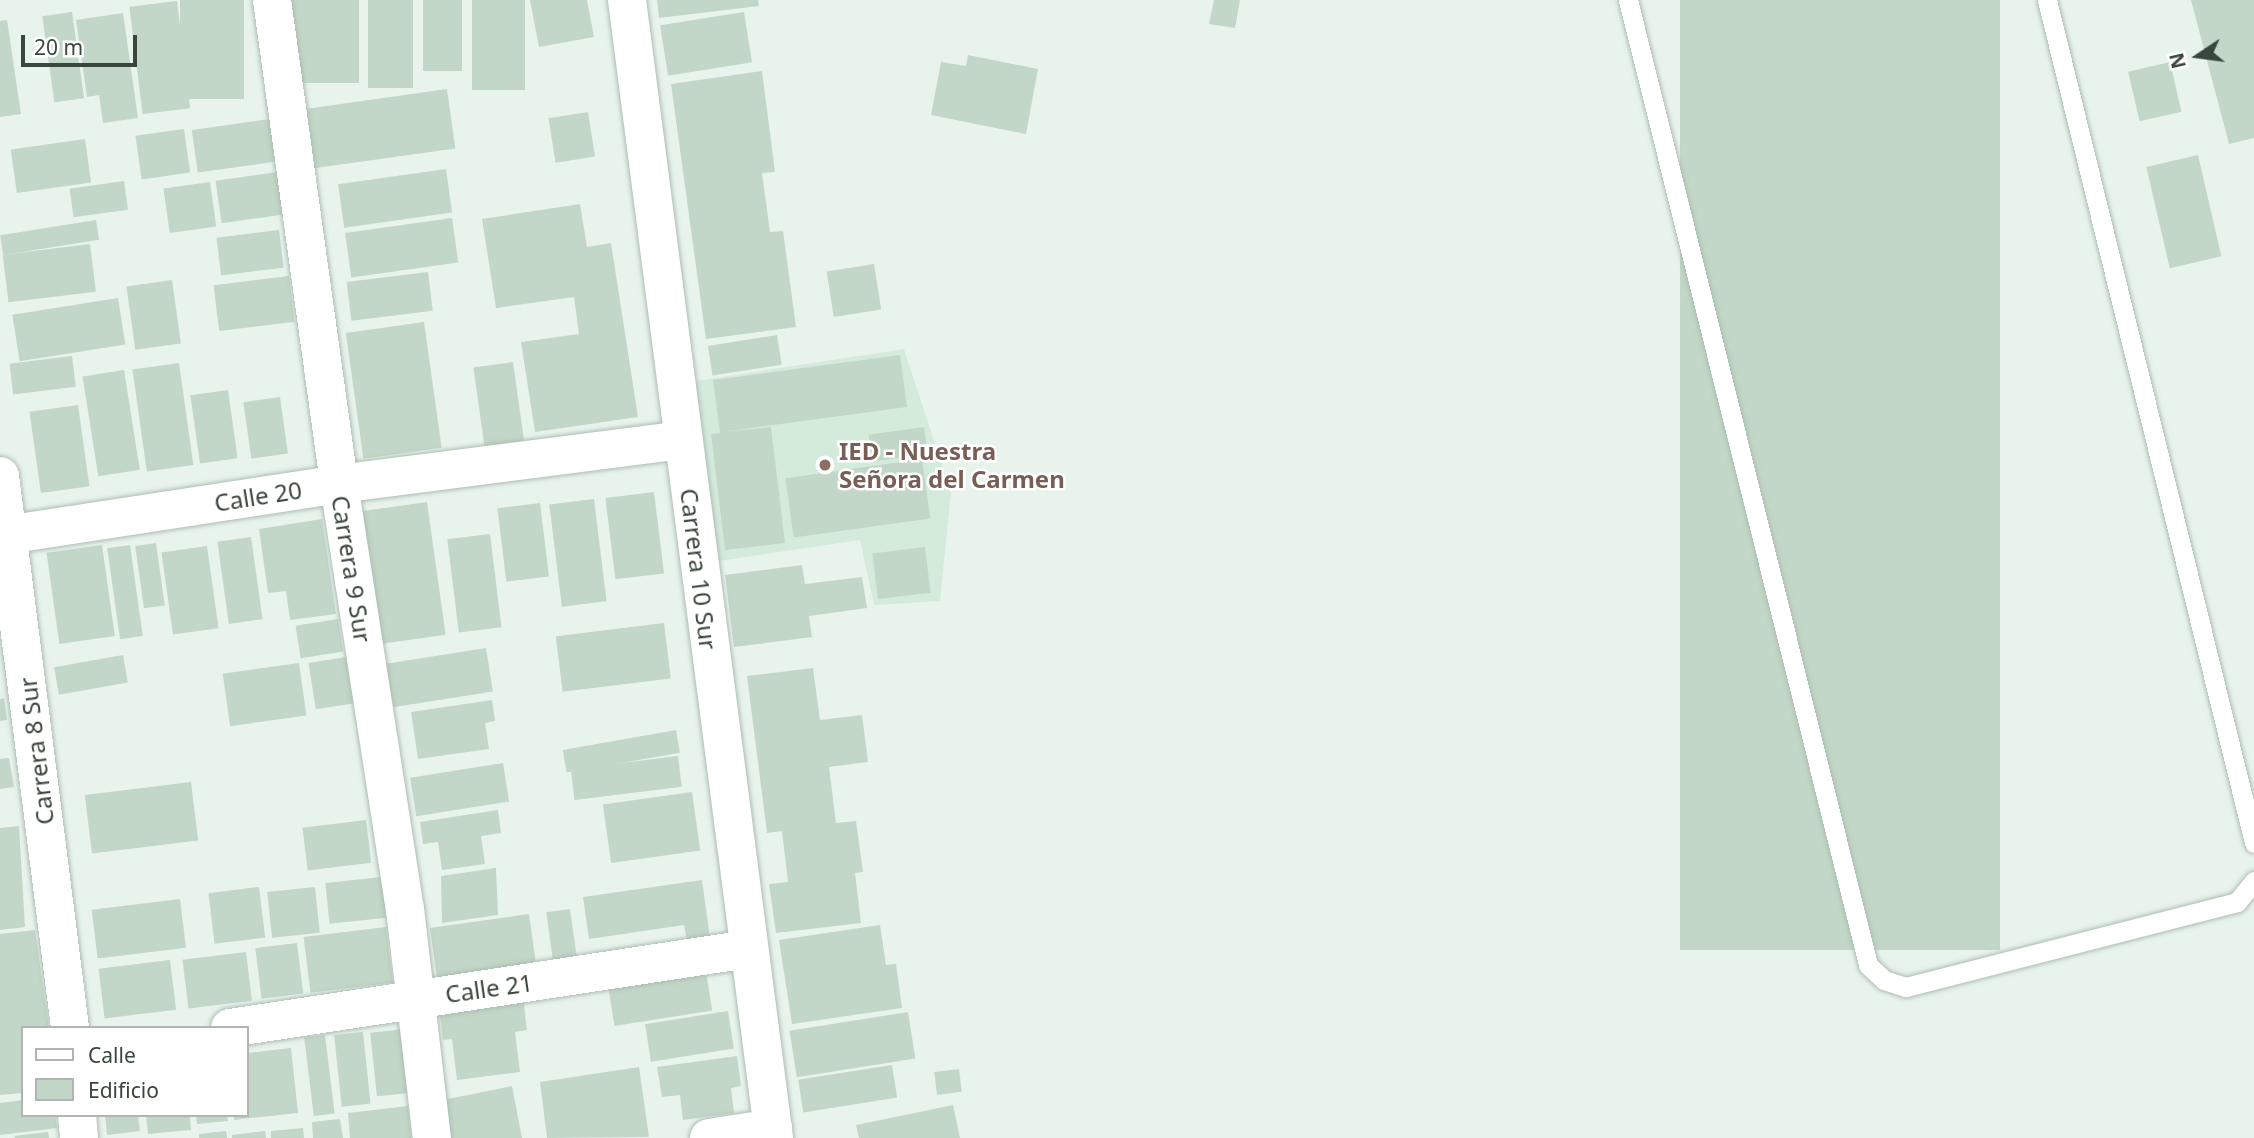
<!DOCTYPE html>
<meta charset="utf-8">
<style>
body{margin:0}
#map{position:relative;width:2254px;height:1138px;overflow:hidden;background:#e8f3ec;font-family:"Noto Sans",sans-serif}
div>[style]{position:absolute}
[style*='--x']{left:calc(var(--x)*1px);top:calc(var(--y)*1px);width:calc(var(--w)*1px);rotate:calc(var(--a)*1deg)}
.education>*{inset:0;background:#d4ebdc}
.building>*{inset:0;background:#c2d7c7;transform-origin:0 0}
.roads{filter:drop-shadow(0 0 2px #acbeb1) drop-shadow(0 0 2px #acbeb1)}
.service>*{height:19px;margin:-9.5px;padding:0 9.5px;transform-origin:9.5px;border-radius:9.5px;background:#fff}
.minor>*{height:38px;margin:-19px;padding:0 19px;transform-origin:19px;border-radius:19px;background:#fff}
.dots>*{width:19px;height:19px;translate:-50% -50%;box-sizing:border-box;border:4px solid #fff;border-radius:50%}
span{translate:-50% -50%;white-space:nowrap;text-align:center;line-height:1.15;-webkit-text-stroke:5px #fff;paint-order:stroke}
.education-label{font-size:24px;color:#785e54;font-weight:700}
.left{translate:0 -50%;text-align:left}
.street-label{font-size:24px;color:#38463b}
.legend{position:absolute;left:21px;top:1026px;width:228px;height:91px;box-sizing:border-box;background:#fff;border:2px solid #afb5b1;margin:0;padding:9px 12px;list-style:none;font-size:21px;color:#38463b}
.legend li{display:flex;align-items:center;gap:14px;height:35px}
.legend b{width:35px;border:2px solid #afb5b1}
.north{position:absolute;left:2163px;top:21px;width:70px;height:70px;-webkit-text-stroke:5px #fff;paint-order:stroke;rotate:257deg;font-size:19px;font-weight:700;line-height:28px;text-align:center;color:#38463b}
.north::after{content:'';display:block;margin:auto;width:24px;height:32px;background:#38463b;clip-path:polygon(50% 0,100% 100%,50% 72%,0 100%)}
.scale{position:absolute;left:21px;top:35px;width:116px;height:32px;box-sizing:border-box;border:4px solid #38463b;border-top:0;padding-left:9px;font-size:21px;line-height:24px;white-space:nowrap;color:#38463b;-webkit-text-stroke:5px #fff;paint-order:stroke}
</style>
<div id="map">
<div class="education">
<div style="clip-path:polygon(904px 349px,951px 493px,940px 601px,874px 605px,860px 540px,719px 561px,696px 381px)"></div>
</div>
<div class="building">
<div style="left:180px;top:0;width:64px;height:99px"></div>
<div style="left:291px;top:0;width:68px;height:83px"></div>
<div style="left:368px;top:0;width:45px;height:88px"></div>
<div style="left:423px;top:0;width:39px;height:71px"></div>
<div style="left:472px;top:0;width:53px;height:90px"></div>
<div style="clip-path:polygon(530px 0,587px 0,594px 37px,539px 47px)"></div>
<div style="clip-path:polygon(657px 0,758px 0,759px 6px,659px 18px)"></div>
<div style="clip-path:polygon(1214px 0,1240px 0,1235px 28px,1209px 24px)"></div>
<div style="left:1680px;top:0;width:320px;height:950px"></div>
<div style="clip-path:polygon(2191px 0,2254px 0,2254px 138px,2229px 144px)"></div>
<div style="left:177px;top:1px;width:108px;height:48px;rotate:83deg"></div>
<div style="left:72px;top:12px;width:87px;height:30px;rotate:82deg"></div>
<div style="left:744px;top:12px;width:51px;height:85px;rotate:81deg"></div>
<div style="clip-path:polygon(123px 13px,138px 118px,103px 123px,99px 95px,87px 97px,76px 20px)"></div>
<div style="clip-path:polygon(7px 20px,21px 114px,0 117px,0 21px)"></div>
<div style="clip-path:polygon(968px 55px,1038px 69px,1026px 134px,931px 115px,941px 62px,966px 66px)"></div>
<div style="left:2170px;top:62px;width:51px;height:43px;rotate:77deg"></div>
<div style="clip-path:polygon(762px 71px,775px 172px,762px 173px,770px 232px,783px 231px,796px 327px,706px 339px,671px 84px)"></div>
<div style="left:447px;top:89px;width:60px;height:145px;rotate:82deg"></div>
<div style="left:588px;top:112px;width:45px;height:40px;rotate:81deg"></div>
<div style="left:270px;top:119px;width:43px;height:79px;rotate:82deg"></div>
<div style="left:184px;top:129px;width:44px;height:49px;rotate:82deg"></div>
<div style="left:85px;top:139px;width:44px;height:75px;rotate:82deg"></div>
<div style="left:2198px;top:155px;width:104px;height:53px;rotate:77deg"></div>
<div style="left:446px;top:169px;width:44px;height:109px;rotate:82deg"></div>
<div style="left:277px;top:172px;width:43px;height:62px;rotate:82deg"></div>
<div style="left:124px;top:181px;width:29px;height:55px;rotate:82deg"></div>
<div style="left:210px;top:182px;width:45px;height:47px;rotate:82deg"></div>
<div style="clip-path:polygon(580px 204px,587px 247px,611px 243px,638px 417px,535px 432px,521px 342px,579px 334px,574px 297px,496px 308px,482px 219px)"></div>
<div style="left:452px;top:218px;width:45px;height:108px;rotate:82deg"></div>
<div style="left:96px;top:220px;width:20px;height:97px;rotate:81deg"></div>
<div style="left:279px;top:230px;width:38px;height:63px;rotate:83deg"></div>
<div style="left:90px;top:244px;width:48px;height:88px;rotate:83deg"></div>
<div style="left:874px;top:264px;width:46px;height:48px;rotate:81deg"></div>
<div style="left:428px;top:272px;width:39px;height:82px;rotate:83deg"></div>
<div style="left:289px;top:276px;width:46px;height:76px;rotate:83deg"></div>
<div style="left:172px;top:280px;width:64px;height:46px;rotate:82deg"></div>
<div style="left:118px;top:298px;width:47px;height:107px;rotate:81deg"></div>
<div style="left:424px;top:322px;width:127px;height:79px;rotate:82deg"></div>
<div style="left:777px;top:335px;width:30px;height:70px;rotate:81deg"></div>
<div style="clip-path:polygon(900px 355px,907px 407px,722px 432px,771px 427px,785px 543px,725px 550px,711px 434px,720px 433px,713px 380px)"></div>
<div style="left:72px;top:356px;width:31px;height:63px;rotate:83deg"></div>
<div style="left:513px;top:362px;width:81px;height:40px;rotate:82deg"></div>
<div style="left:179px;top:363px;width:103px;height:47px;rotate:82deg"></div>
<div style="left:124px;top:370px;width:101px;height:42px;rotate:81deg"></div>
<div style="left:228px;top:390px;width:69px;height:38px;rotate:82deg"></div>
<div style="left:280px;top:397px;width:57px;height:37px;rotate:82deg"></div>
<div style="left:78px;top:405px;width:82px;height:49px;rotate:82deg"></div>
<div style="left:924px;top:427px;width:27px;height:56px;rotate:82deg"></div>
<div style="left:922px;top:459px;width:60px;height:138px;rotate:82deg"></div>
<div style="left:654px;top:492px;width:82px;height:49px;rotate:83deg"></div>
<div style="left:594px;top:499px;width:103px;height:45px;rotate:83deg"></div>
<div style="left:427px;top:502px;width:134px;height:66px;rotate:82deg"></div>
<div style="left:540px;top:503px;width:74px;height:43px;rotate:83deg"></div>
<div style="clip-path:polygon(322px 519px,336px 614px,290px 620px,286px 591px,268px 593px,259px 529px)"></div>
<div style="left:490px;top:534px;width:94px;height:43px;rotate:83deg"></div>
<div style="left:251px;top:537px;width:83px;height:34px;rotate:82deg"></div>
<div style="left:156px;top:543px;width:63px;height:21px;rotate:82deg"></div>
<div style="left:102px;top:545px;width:92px;height:56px;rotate:82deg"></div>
<div style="left:130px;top:545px;width:92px;height:23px;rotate:82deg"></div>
<div style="left:207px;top:546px;width:83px;height:46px;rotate:82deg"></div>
<div style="left:925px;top:547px;width:46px;height:53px;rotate:83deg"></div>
<div style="clip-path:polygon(802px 565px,805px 584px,862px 577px,867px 608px,809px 616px,812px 637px,734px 647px,725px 575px)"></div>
<div style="left:338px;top:619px;width:33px;height:43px;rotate:81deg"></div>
<div style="left:664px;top:623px;width:56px;height:109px;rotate:83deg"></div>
<div style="left:486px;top:648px;width:44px;height:101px;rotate:81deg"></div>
<div style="left:123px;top:655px;width:28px;height:70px;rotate:80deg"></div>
<div style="left:346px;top:657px;width:47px;height:38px;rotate:81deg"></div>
<div style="left:299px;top:663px;width:53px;height:77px;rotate:82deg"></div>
<div style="clip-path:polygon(813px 668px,820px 720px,862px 715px,868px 762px,829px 767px,836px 823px,856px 821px,863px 872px,855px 873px,861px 923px,776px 933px,769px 884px,788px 882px,782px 831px,767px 833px,747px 676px)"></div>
<div style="clip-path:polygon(4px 698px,7px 720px,0 721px,0 699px)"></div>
<div style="clip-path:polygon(492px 700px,495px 721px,485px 723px,489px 749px,418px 759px,411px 712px)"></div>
<div style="left:676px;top:730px;width:23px;height:115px;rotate:80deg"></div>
<div style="left:678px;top:756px;width:31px;height:108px;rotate:83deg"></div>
<div style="clip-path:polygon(9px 758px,14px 787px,0 789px,0 759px)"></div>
<div style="left:503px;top:763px;width:39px;height:94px;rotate:81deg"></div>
<div style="left:191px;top:782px;width:59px;height:107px;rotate:83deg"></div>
<div style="left:692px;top:792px;width:59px;height:90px;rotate:82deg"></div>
<div style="clip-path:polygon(498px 810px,501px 833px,481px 836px,485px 864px,442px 870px,438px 842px,423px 844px,420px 822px)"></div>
<div style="left:366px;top:820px;width:43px;height:64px;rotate:83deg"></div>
<div style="clip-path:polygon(19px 826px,25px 927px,0 930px,0 828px)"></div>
<div style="clip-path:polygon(496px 868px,498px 915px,442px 923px,441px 876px)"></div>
<div style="left:382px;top:877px;width:41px;height:57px;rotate:84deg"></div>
<div style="clip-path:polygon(702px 880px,710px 938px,687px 941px,684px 925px,589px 939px,583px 897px)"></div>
<div style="left:259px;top:887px;width:51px;height:51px;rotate:83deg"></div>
<div style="left:315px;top:887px;width:46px;height:48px;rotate:84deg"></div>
<div style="left:180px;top:899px;width:49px;height:89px;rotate:83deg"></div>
<div style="left:570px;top:909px;width:59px;height:24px;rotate:82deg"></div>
<div style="left:529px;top:914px;width:59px;height:100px;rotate:82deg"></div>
<div style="clip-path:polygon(880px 925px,886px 965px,896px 964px,902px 1008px,792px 1024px,779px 940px)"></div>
<div style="left:386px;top:927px;width:56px;height:83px;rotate:83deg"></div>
<div style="clip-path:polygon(35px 930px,49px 1028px,23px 1028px,23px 1093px,0 1095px,0 934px)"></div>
<div style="left:297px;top:943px;width:51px;height:42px;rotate:83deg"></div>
<div style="left:246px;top:952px;width:49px;height:64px;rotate:83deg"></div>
<div style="left:170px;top:960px;width:50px;height:72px;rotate:83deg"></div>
<div style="left:706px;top:971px;width:40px;height:99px;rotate:81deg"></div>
<div style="clip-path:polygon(522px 989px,527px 1030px,515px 1032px,520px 1072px,457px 1080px,452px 1039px,443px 1040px,438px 999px)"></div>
<div style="left:728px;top:1011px;width:38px;height:84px;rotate:81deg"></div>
<div style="left:908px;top:1012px;width:47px;height:120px;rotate:81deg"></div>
<div style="left:405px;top:1029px;width:64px;height:35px;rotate:84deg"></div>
<div style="left:363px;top:1032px;width:72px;height:29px;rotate:84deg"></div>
<div style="left:325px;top:1035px;width:79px;height:21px;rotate:83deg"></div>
<div style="clip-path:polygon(291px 1048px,298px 1113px,234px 1120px,234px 1115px,247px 1115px,247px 1053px)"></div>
<div style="clip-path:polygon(737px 1056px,741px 1086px,731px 1088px,734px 1113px,683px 1120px,680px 1095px,662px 1097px,657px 1067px)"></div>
<div style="left:892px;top:1065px;width:33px;height:95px;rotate:81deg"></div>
<div style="clip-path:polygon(639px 1067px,649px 1137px,547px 1138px,540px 1082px)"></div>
<div style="left:959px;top:1069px;width:23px;height:25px;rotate:83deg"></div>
<div style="clip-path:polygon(512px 1086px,522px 1138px,450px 1138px,443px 1100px)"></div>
<div style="clip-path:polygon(23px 1100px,23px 1115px,55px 1115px,57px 1128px,0 1135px,0 1103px)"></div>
<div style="clip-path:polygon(953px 1105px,960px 1138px,859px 1138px,856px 1125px)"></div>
<div style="clip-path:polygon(408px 1106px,411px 1138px,350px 1138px,348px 1113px)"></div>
<div style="clip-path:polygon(105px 1115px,138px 1115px,140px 1131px,107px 1135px)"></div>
<div style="clip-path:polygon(146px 1115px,190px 1115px,191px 1130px,148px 1134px)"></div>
<div style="clip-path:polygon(196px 1115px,227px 1115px,228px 1121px,197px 1124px)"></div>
<div style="clip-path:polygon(340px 1119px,343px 1138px,313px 1138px,312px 1122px)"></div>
<div style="clip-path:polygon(303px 1128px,304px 1138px,271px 1138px,271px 1131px)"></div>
<div style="clip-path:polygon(226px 1131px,227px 1138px,199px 1138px,199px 1134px)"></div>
<div style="clip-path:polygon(265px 1131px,266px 1138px,232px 1138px,232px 1135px)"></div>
<div style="clip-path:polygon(48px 1132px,49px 1138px,15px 1138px,14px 1136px)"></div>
</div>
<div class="roads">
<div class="service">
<div style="--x:1628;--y:0;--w:994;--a:76.03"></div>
<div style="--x:1868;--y:965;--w:22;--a:43"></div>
<div style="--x:1884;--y:980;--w:23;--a:18"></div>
<div style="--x:1906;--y:987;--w:342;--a:-14.4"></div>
<div style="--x:2237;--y:902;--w:27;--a:-51"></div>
<div style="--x:2047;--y:0;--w:868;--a:76.2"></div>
</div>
<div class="minor">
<div style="--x:272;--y:0;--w:489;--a:82.1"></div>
<div style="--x:339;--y:484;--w:430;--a:81.2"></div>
<div style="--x:405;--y:909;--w:231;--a:83.3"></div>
<div style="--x:627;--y:0;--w:1147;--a:82.64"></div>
<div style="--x:0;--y:476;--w:556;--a:82.77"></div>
<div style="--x:0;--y:536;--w:343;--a:-8.7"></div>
<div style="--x:339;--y:484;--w:347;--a:-7.3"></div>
<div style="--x:230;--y:1028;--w:524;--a:-8.67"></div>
<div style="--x:77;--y:1115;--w:23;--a:85"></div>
<div style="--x:709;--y:1138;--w:65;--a:-8.9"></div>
</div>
</div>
<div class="dots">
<div style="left:825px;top:465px;background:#8d6e63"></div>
</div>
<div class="education-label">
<span class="left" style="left:839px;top:465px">IED - Nuestra<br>Señora del Carmen</span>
</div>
<div class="street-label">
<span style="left:258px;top:496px;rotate:-9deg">Calle 20</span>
<span style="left:352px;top:569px;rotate:81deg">Carrera 9 Sur</span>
<span style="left:699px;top:569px;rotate:83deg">Carrera 10 Sur</span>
<span style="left:36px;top:751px;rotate:-97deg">Carrera 8 Sur</span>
<span style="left:489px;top:988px;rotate:-8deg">Calle 21</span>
</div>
<ul class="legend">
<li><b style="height:9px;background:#fff"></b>Calle</li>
<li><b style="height:19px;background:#c2d7c7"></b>Edificio</li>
</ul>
<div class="north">N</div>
<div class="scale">20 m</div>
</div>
